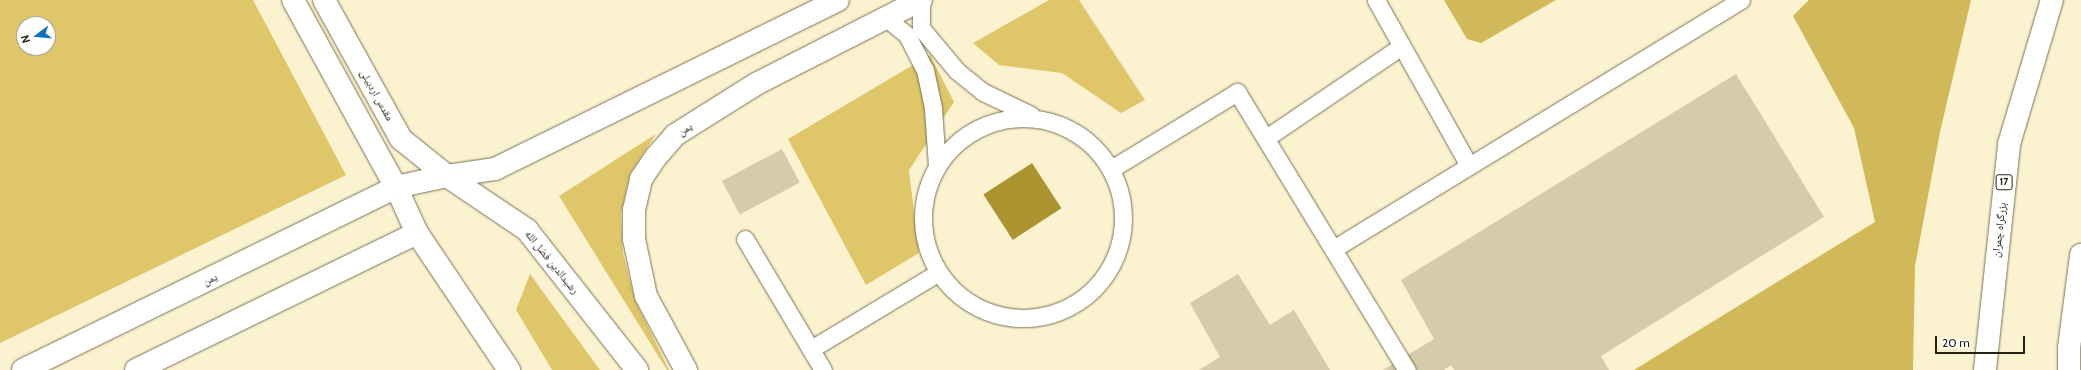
<!DOCTYPE html>
<meta charset="utf-8">
<style>
body{margin:0}
#map{position:relative;width:2081px;height:370px;overflow:hidden;background:#fbf2d0;font-family:Cabin,"Noto Naskh Arabic",sans-serif}
div>[style]{position:absolute}
[style*='--x']{left:calc(var(--x)*1px);top:calc(var(--y)*1px);width:calc(var(--w)*1px);rotate:calc(var(--a)*1deg)}
.green>*{inset:0;background:#dec669}
.forest>*{inset:0;background:#d1b95a}
.water>*{inset:0;background:#ab9330;transform-origin:0 0}
.building>*{inset:0;background:#d4ccaa;transform-origin:0 0}
.roads{filter:drop-shadow(0 0 1px #7a7253) drop-shadow(0 0 1px #7a7253)}
.service>*{height:17px;margin:-8.5px;padding:0 8.5px;transform-origin:8.5px;border-radius:8.5px;background:#fff}
.service>.ring{margin:-8.5px;padding:0;box-sizing:content-box;background:none;border:17px solid #fff;border-radius:50%}
.secondary>*{height:22px;margin:-11px;padding:0 11px;transform-origin:11px;border-radius:11px;background:#fff}
.trunk>*{height:22px;margin:-11px;padding:0 11px;transform-origin:11px;border-radius:11px;background:#fff}
span{translate:-50% -50%;white-space:nowrap;text-align:center;line-height:1.15;-webkit-text-stroke:3px #fff;paint-order:stroke}
.shield-label span{padding:1px 3px;background:#fff;border:1px solid;border-radius:3px;-webkit-text-stroke-width:0}
.shield-label{font-size:10px;color:#252115;font-weight:700}
.street-label{font-size:11px;color:#252115}
.north{position:absolute;left:16px;top:16px;width:40px;height:40px;box-sizing:border-box;background:#fff;border:1px solid #a8a6a1;border-radius:50%;rotate:254deg;font-size:11px;font-weight:700;line-height:16px;text-align:center;color:#252115}
.north::after{content:'';display:block;margin:auto;width:14px;height:18px;background:#0e71bd;clip-path:polygon(50% 0,100% 100%,50% 72%,0 100%)}
.scale{position:absolute;left:1935px;top:336px;width:90px;height:18px;box-sizing:border-box;border:2px solid #252115;border-top:0;padding-left:5px;font-size:12px;line-height:14px;white-space:nowrap;color:#252115;-webkit-text-stroke:3px #fff;paint-order:stroke}
</style>
<div id="map">
<div class="green">
<div style="clip-path:polygon(evenodd,0 0,253px 0,346px 175px,0 343px,0 0,24px 24px,48px 24px,48px 48px,24px 48px,24px 24px)"></div>
<div style="clip-path:polygon(1049px 0,1079px 0,1145px 100px,1121px 113px,1062px 73px,999px 65px,973px 43px)"></div>
<div style="clip-path:polygon(930px 55px,954px 102px,909px 170px,919px 253px,866px 285px,788px 139px)"></div>
<div style="clip-path:polygon(656px 134px,630px 174px,621px 214px,623px 253px,635px 300px,669px 370px,667px 370px,559px 196px)"></div>
<div style="clip-path:polygon(530px 274px,600px 370px,552px 370px,516px 310px)"></div>
</div>
<div class="forest">
<div style="clip-path:polygon(1444px 0,1556px 0,1481px 43px,1467px 39px)"></div>
<div style="clip-path:polygon(1809px 0,1971px 0,1940px 132px,1915px 266px,1913px 370px,1634px 370px,1875px 222px,1854px 128px,1793px 16px)"></div>
</div>
<div class="water">
<div style="left:1032px;top:163px;width:54px;height:58px;rotate:57deg"></div>
</div>
<div class="building">
<div style="clip-path:polygon(1736px 74px,1824px 217px,1601px 356px,1609px 370px,1454px 370px,1451px 365px,1444px 370px,1383px 370px,1434px 339px,1401px 280px)"></div>
<div style="left:782px;top:149px;width:38px;height:68px;rotate:62deg"></div>
<div style="clip-path:polygon(1238px 274px,1270px 325px,1294px 310px,1330px 370px,1199px 370px,1220px 357px,1190px 303px)"></div>
</div>
<div class="roads">
<div class="service">
<div style="--x:921;--y:0;--w:28;--a:90"></div>
<div style="--x:921;--y:28;--w:56;--a:50.1"></div>
<div style="--x:957;--y:71;--w:33;--a:39"></div>
<div style="--x:983;--y:92;--w:53;--a:25.6"></div>
<div style="--x:1376;--y:0;--w:190;--a:60.7"></div>
<div style="--x:886;--y:18;--w:27;--a:39"></div>
<div style="--x:907;--y:35;--w:39;--a:63"></div>
<div style="--x:925;--y:70;--w:40;--a:78"></div>
<div style="--x:933;--y:109;--w:57;--a:86"></div>
<div class="ring" style="left:923px;top:118px;width:183px;height:183px"></div>
<div style="--x:1266;--y:138;--w:164;--a:-34.1"></div>
<div style="--x:1111;--y:169;--w:148;--a:-31.4"></div>
<div style="--x:1237;--y:92;--w:326;--a:58.6"></div>
<div style="--x:745;--y:239;--w:152;--a:59.2"></div>
<div style="--x:1333;--y:249;--w:478;--a:-31.4"></div>
<div style="--x:811;--y:349;--w:149;--a:-31"></div>
</div>
<div class="secondary">
<div style="--x:293;--y:0;--w:213;--a:61.2"></div>
<div style="--x:396;--y:187;--w:51;--a:65.5"></div>
<div style="--x:417;--y:233;--w:165;--a:56.1"></div>
<div style="--x:324;--y:0;--w:159;--a:61"></div>
<div style="--x:401;--y:139;--w:59;--a:38.8"></div>
<div style="--x:447;--y:176;--w:97;--a:34"></div>
<div style="--x:527;--y:230;--w:178;--a:51.8"></div>
<div style="--x:23;--y:370;--w:415;--a:-26.1"></div>
<div style="--x:396;--y:187;--w:52;--a:-12.2"></div>
<div style="--x:447;--y:176;--w:49;--a:-8.3"></div>
<div style="--x:495;--y:169;--w:382;--a:-26.2"></div>
<div style="--x:136;--y:370;--w:313;--a:-26"></div>
<div style="--x:686;--y:370;--w:84;--a:-118.4"></div>
<div style="--x:646;--y:296;--w:58;--a:-101.9"></div>
<div style="--x:634;--y:239;--w:29;--a:-90"></div>
<div style="--x:634;--y:210;--w:32;--a:-77"></div>
<div style="--x:641;--y:179;--w:27;--a:-56"></div>
<div style="--x:656;--y:157;--w:29;--a:-49"></div>
<div style="--x:675;--y:135;--w:98;--a:-32.1"></div>
<div style="--x:758;--y:83;--w:183;--a:-27"></div>
</div>
<div class="trunk">
<div style="--x:1985;--y:370;--w:227;--a:-83.9"></div>
<div style="--x:2009;--y:144;--w:150;--a:-73.4"></div>
<div style="--x:2069;--y:370;--w:22;--a:-90"></div>
<div style="--x:2069;--y:348;--w:94;--a:-82.6"></div>
</div>
</div>
<div class="shield-label">
<span style="left:2004px;top:182px">17</span>
</div>
<div class="street-label">
<span style="left:377px;top:95px;rotate:61deg">مقدس اردبیلی</span>
<span style="left:685px;top:129px;rotate:-33deg">یمن</span>
<span style="left:1999px;top:230px;rotate:-83deg">بزرگراه چمران</span>
<span style="left:552px;top:262px;rotate:51deg">رشیدالدین فضل الله</span>
<span style="left:210px;top:279px;rotate:-26deg">یمن</span>
</div>
<div class="north">N</div>
<div class="scale">20 m</div>
</div>
